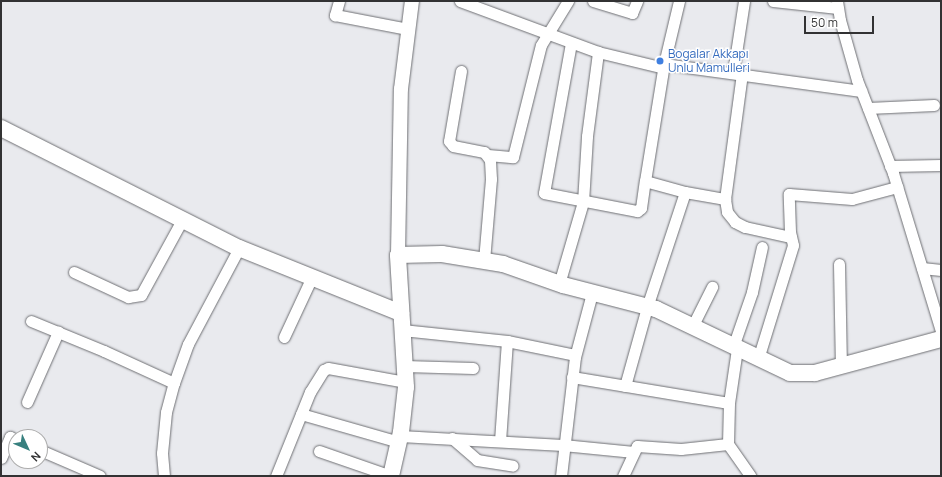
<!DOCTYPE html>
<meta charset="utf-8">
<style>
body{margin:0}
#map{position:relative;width:942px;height:477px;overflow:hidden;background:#e9eaee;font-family:Manrope,sans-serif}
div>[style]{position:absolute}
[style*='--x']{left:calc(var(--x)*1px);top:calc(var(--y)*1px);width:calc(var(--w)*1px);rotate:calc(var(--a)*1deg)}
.roads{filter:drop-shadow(0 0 1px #6e6f73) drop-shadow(0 0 1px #6e6f73)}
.minor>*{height:11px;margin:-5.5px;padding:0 5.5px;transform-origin:5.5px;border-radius:5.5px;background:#fff}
.tertiary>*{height:14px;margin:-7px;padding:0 7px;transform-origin:7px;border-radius:7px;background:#fff}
.secondary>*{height:16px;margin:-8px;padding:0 8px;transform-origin:8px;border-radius:8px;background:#fff}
.dots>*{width:11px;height:11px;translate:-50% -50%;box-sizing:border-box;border:2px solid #fff;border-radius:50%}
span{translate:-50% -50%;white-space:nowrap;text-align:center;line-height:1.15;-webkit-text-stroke:3px #fff;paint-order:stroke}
.shop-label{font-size:12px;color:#366cbe}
.left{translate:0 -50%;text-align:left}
.frame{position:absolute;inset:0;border:2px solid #323233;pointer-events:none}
.north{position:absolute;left:8px;top:429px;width:40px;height:40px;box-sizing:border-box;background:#fff;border:1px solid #adadad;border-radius:50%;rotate:134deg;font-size:11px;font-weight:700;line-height:16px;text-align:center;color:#323233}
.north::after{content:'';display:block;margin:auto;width:14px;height:18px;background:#38807f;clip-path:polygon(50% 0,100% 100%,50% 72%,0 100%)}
.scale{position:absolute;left:804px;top:16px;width:70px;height:18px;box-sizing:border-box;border:2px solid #323233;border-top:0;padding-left:5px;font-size:12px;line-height:14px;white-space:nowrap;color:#323233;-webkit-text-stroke:3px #fff;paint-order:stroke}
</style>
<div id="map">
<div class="roads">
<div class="minor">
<div style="--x:339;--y:1;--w:15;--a:106"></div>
<div style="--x:335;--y:15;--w:74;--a:10.9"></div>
<div style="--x:460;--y:1;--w:147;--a:20.3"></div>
<div style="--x:598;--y:52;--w:68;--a:13.6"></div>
<div style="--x:593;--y:1;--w:41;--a:17.1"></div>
<div style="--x:632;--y:13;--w:13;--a:-67"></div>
<div style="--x:773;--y:1;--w:65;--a:6.1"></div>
<div style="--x:837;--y:1;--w:19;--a:81"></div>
<div style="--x:840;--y:20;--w:62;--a:74.2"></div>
<div style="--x:857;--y:80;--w:100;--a:68.8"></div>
<div style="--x:893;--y:173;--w:165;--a:73.1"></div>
<div style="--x:571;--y:43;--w:152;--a:100.2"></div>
<div style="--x:544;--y:193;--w:95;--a:11"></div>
<div style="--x:637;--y:211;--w:5;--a:-37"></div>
<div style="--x:641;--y:208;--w:27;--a:-82"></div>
<div style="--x:664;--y:64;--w:65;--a:-76.6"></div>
<div style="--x:461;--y:71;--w:71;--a:99.7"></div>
<div style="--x:449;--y:141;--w:6;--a:51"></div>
<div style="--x:453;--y:146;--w:32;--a:11"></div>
<div style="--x:484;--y:152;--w:10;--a:53"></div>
<div style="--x:490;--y:160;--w:19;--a:87"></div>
<div style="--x:491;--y:179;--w:82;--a:94.9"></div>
<div style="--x:733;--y:73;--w:73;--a:-81.3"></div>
<div style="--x:868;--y:108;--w:66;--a:-2.6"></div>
<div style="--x:488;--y:155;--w:25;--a:5"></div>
<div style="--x:513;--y:157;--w:115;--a:-76"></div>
<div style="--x:541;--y:45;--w:52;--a:-58.5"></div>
<div style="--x:890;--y:166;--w:51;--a:-1.1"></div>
<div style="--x:685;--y:192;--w:41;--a:-164.6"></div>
<div style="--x:645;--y:181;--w:119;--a:-80.8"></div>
<div style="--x:664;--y:64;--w:199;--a:7.8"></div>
<div style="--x:725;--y:199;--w:126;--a:-82.3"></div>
<div style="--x:839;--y:264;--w:102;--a:88.9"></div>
<div style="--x:922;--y:268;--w:19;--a:6"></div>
<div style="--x:74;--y:272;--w:60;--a:24.8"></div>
<div style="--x:128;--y:297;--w:13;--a:-9"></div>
<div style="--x:141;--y:295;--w:85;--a:-61.3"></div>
<div style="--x:559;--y:284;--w:85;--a:-73.7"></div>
<div style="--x:583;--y:202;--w:66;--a:-86.5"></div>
<div style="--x:587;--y:136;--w:85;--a:-82.5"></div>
<div style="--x:31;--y:321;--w:79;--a:22.3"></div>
<div style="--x:104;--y:351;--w:77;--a:24.6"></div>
<div style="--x:692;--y:327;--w:45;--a:-63.4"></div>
<div style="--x:402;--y:330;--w:106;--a:6"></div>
<div style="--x:284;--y:337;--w:66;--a:-65"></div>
<div style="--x:733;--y:347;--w:58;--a:-70.9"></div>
<div style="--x:752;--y:292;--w:46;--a:-77.5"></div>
<div style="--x:758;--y:359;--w:119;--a:-72.9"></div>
<div style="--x:793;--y:245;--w:13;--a:-103"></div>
<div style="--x:790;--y:232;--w:38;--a:-92"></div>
<div style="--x:789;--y:194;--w:63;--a:4.5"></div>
<div style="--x:852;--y:199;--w:47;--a:-14.9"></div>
<div style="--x:404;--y:366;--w:69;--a:1.7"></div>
<div style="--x:572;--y:377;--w:159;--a:9.4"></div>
<div style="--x:625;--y:386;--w:82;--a:-74.4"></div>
<div style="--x:647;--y:307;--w:121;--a:-71.7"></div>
<div style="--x:685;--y:192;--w:41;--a:9.9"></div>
<div style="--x:725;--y:199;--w:13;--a:81"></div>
<div style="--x:727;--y:212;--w:13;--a:51"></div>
<div style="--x:735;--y:222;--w:11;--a:27"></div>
<div style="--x:745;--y:227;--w:47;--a:12.3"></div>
<div style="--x:27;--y:402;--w:77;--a:-66.1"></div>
<div style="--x:301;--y:414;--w:102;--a:15.9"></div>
<div style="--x:400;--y:436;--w:163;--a:3.2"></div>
<div style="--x:563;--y:445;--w:71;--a:5.6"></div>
<div style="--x:452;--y:438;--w:33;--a:41"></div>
<div style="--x:477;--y:460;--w:36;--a:9"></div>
<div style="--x:500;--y:441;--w:100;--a:-86"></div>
<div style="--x:507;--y:341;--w:69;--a:11.6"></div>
<div style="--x:728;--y:444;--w:41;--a:-88.6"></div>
<div style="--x:729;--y:403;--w:55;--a:-81.6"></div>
<div style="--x:40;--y:450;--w:65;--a:23.4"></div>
<div style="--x:319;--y:451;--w:76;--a:19.1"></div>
<div style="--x:1;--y:458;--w:23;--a:-67"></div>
<div style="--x:10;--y:437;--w:7;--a:27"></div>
<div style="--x:164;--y:476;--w:23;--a:-95"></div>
<div style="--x:162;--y:453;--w:41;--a:-84.4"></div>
<div style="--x:166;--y:412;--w:30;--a:-75"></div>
<div style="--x:174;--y:383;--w:41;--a:-70.3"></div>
<div style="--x:188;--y:344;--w:109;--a:-62"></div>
<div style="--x:276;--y:476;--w:91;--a:-68"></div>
<div style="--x:310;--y:392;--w:26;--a:-58"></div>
<div style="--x:324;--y:370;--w:4;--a:-27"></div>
<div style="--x:328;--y:368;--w:78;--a:10.3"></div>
<div style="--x:561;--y:476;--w:120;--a:-83.3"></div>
<div style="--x:575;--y:357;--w:66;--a:-75.1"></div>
<div style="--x:623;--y:476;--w:33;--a:-65"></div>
<div style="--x:637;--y:446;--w:44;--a:3.9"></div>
<div style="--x:681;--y:449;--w:47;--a:-6.1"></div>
<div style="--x:728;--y:444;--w:39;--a:55"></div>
</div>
<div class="tertiary">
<div style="--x:398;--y:255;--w:166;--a:-89"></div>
<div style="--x:401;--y:89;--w:89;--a:-82.9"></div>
</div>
<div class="secondary">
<div style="--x:1;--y:128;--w:267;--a:26.8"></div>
<div style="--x:239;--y:248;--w:175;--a:21.9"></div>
<div style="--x:391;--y:476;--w:45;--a:-77.2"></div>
<div style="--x:401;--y:432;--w:45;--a:-83.7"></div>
<div style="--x:406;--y:387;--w:132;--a:-93.5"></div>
<div style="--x:398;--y:255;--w:44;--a:-1.3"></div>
<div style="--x:442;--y:254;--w:62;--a:9.3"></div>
<div style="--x:503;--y:264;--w:64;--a:19.3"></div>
<div style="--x:563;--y:285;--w:96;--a:14.5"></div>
<div style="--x:656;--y:309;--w:148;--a:25.5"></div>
<div style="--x:790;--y:373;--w:25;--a:0"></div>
<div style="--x:815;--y:373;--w:131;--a:-15.1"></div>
</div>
</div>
<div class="dots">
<div style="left:660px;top:61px;background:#3f7fe0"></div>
</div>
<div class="shop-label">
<span class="left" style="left:668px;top:61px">Bogalar Akkapı<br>Unlu Mamulleri</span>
</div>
<div class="frame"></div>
<div class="north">N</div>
<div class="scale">50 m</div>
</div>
